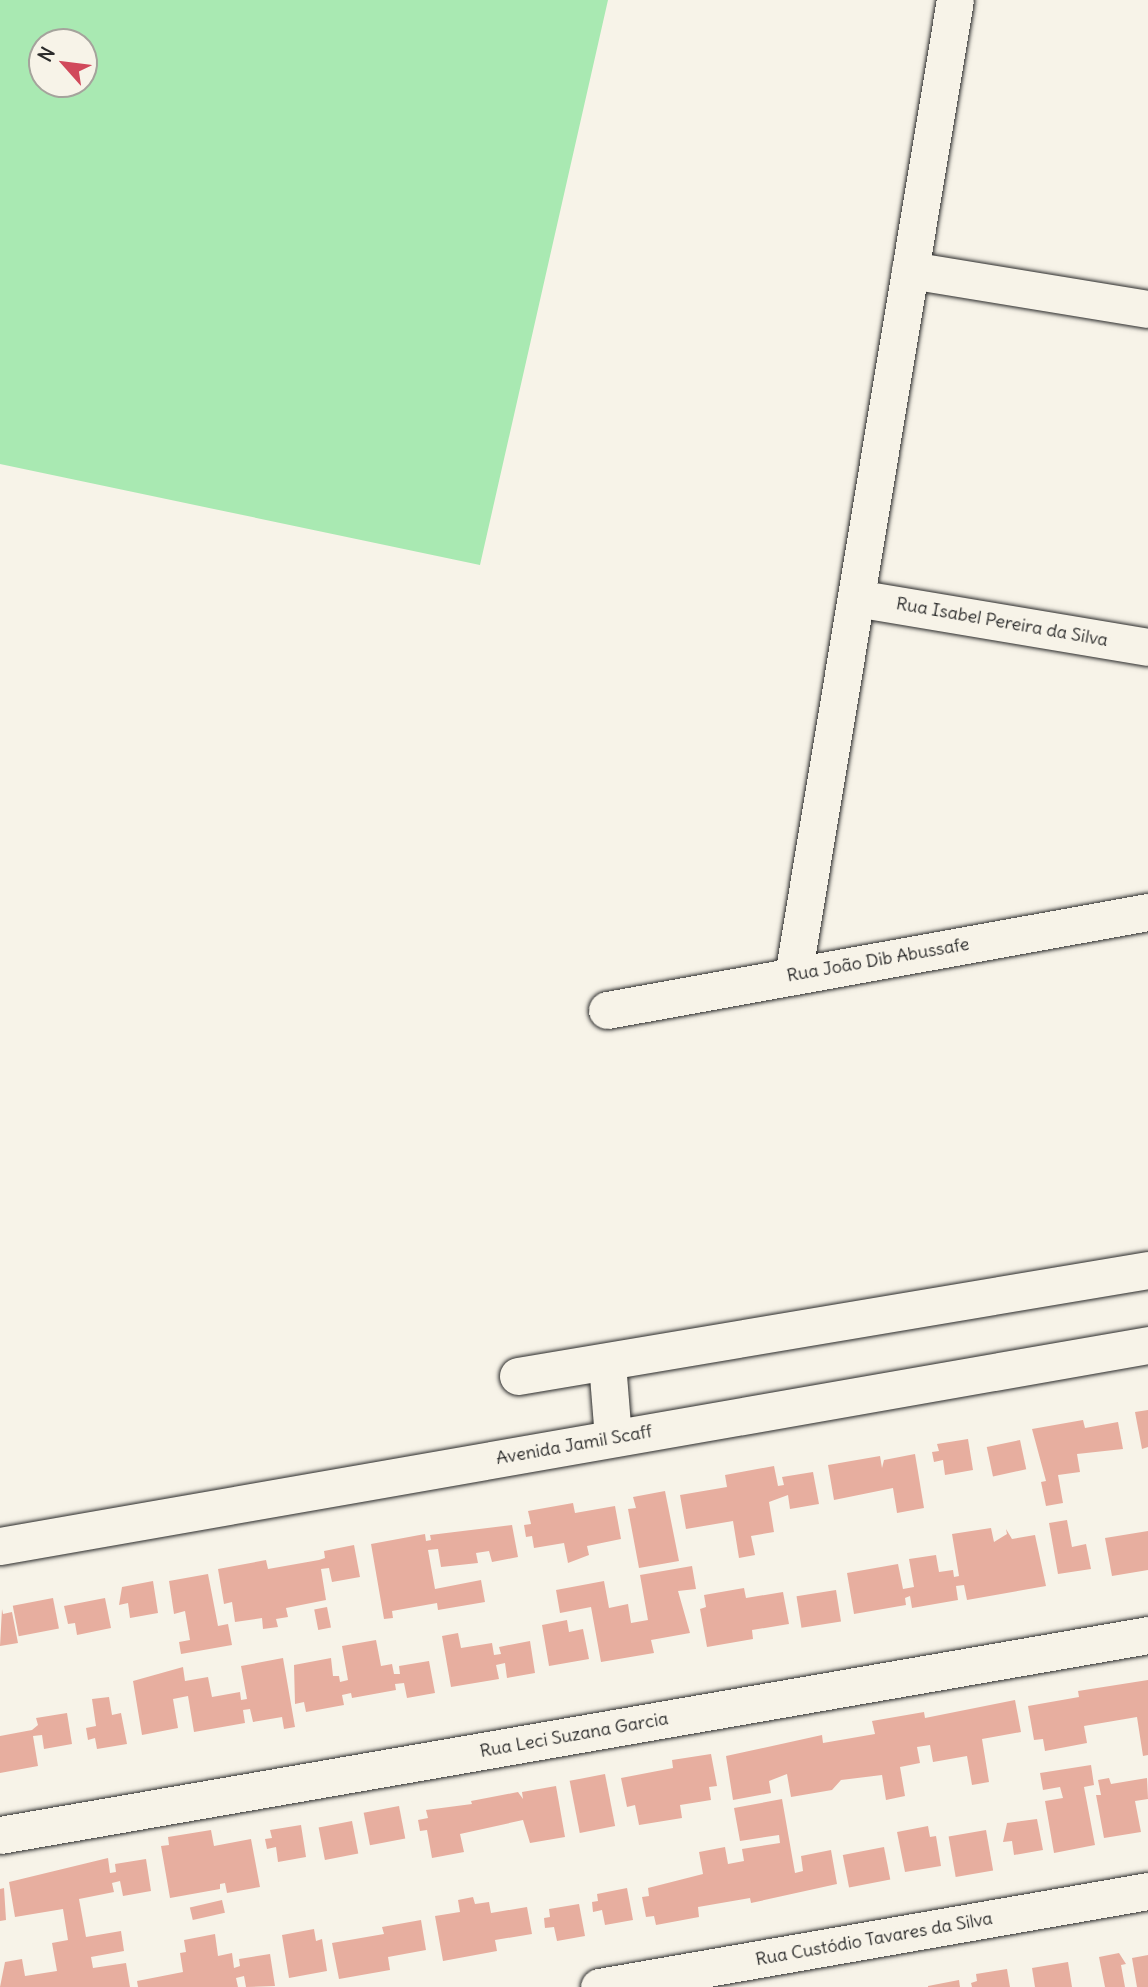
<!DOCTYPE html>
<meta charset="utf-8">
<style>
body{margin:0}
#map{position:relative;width:1148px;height:1987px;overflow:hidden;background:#f7f3e8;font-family:Delius,sans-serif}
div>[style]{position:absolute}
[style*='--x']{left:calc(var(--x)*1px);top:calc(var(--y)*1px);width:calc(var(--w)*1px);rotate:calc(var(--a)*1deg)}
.green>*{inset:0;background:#a9e9b2}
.building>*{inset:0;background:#e7ae9f;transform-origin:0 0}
.roads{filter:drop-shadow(0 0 2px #2b2b2b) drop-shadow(0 0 2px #2b2b2b)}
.minor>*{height:37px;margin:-18.5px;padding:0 18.5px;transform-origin:18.5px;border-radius:18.5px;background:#f7f3e8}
span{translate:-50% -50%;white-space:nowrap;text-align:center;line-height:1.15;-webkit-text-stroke:6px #f7f3e8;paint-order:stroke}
.street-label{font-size:18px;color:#2b2b2b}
.north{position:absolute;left:28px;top:28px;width:70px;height:70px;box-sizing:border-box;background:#f7f3e8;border:2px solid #a5a39c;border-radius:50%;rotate:298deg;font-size:19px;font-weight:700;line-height:28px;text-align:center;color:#2b2b2b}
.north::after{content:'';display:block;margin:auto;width:24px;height:32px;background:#d1495b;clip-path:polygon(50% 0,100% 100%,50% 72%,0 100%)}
</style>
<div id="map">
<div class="green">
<div style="clip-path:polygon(evenodd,0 0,608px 0,480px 565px,0 464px,0 0,42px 42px,84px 42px,84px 84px,42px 84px,42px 42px)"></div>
</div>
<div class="building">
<div style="clip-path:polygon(1148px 1410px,1148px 1447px,1142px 1449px,1135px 1412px)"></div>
<div style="clip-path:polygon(1083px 1420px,1085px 1428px,1118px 1422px,1123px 1449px,1077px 1454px,1080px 1472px,1058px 1475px,1063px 1503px,1046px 1506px,1041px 1482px,1046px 1481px,1032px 1429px)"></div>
<div style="clip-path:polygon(968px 1439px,973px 1470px,945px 1475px,943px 1460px,934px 1462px,932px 1452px,939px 1451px,937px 1444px)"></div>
<div style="left:1020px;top:1440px;width:30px;height:34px;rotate:78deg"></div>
<div style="clip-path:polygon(915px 1454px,924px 1508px,897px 1513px,893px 1488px,834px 1500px,828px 1465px,880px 1456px,882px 1468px,884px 1460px)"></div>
<div style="clip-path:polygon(774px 1466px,778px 1486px,784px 1485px,782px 1477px,813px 1472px,819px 1504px,790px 1509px,788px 1495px,769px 1502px,774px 1532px,751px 1536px,755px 1555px,739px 1558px,733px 1521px,686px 1529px,680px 1495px,727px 1487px,725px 1475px)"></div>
<div style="clip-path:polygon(665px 1491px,679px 1561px,639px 1568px,628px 1509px,636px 1508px,633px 1497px)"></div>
<div style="clip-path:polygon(573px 1503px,575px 1513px,615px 1506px,621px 1539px,587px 1546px,589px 1555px,568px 1563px,564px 1543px,534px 1548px,532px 1536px,526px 1537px,524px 1525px,531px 1524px,528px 1511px)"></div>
<div style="clip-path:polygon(1067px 1520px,1072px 1547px,1086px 1544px,1091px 1569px,1058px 1574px,1049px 1523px)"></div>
<div style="clip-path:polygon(512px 1525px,518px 1557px,492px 1562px,489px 1551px,476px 1553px,478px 1563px,441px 1567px,438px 1549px,428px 1550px,435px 1589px,481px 1580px,485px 1602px,438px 1610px,437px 1603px,392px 1611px,393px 1618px,384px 1619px,371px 1544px,425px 1534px,426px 1541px,431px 1540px,430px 1535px)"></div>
<div style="clip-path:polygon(991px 1528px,994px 1542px,1007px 1534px,1006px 1529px,1012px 1539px,1035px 1535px,1046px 1586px,967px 1600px,964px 1585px,956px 1586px,958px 1600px,912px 1608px,910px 1596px,905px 1598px,906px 1605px,854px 1614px,847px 1573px,898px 1564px,903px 1589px,914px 1587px,909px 1559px,936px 1555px,939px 1572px,953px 1570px,954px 1577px,959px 1576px,952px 1534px)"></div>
<div style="clip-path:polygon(1148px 1531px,1148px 1570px,1112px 1576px,1105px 1538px)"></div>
<div style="clip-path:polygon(354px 1545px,360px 1577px,332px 1582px,329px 1568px,321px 1569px,326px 1600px,286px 1608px,288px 1617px,276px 1619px,278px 1627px,263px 1629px,262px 1618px,235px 1622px,232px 1602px,224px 1604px,218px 1569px,266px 1560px,268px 1569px,319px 1560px,325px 1558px,324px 1551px)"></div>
<div style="clip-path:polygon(692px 1566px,696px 1589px,678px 1591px,690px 1633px,651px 1640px,654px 1653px,601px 1662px,591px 1607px,560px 1613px,556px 1590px,604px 1581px,609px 1608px,628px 1604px,631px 1623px,648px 1620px,640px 1575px)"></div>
<div style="clip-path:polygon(208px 1574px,218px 1626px,228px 1624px,232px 1645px,181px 1654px,179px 1642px,190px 1640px,185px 1611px,174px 1614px,169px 1581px)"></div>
<div style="clip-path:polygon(153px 1581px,158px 1613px,130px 1618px,128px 1603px,119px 1605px,122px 1587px)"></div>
<div style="clip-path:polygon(744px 1588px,746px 1598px,783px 1592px,789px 1624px,752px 1630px,753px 1639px,707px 1647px,700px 1609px,706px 1607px,704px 1595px)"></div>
<div style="left:836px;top:1590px;width:32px;height:40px;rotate:81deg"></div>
<div style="left:53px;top:1598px;width:31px;height:41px;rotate:79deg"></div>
<div style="clip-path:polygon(105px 1598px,111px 1628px,77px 1635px,75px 1623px,68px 1624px,64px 1606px)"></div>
<div style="left:327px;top:1607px;width:21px;height:13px;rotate:79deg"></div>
<div style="clip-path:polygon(2px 1609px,3px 1614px,12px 1612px,18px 1643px,0 1646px)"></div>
<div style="clip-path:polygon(567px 1620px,569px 1632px,583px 1629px,589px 1659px,549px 1666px,542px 1625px)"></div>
<div style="clip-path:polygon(458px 1633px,461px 1648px,492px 1643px,494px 1655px,501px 1654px,499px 1647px,530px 1641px,535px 1673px,507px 1678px,505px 1663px,496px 1665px,499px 1679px,451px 1687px,442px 1636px)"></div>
<div style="clip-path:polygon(376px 1640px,381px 1666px,392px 1664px,394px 1674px,400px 1674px,399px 1666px,429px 1661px,435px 1693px,407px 1698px,404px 1683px,395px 1684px,396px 1690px,352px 1698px,351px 1693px,342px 1695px,344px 1705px,306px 1712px,304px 1702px,295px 1704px,294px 1665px,331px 1658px,333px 1676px,339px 1676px,340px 1682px,348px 1680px,342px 1646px)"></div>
<div style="clip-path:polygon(283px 1658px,295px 1727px,284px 1729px,282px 1717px,253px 1722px,250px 1709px,243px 1710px,245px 1723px,194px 1732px,188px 1696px,173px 1699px,178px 1728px,142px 1735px,133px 1681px,183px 1667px,185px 1681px,208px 1677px,212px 1697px,240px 1692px,241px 1700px,247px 1699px,241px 1666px)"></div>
<div style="clip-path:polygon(1148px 1680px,1148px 1755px,1143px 1756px,1137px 1717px,1084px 1726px,1087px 1743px,1045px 1751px,1043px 1739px,1034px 1740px,1028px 1706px,1079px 1697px,1078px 1691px)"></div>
<div style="clip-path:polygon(109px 1697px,112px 1715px,121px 1713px,127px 1744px,97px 1749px,95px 1738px,88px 1740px,86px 1728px,96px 1726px,92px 1699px)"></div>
<div style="clip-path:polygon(1015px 1700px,1021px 1732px,982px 1739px,989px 1782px,972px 1785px,967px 1756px,933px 1762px,930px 1745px,917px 1747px,920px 1763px,900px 1767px,905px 1796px,886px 1800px,882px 1775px,841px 1780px,832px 1790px,791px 1797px,787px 1774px,769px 1781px,771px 1793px,733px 1800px,726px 1756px,822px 1735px,823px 1743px,875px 1734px,872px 1721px,924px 1712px,925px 1718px)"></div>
<div style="clip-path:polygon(67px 1713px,72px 1744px,44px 1749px,42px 1735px,33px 1736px,38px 1766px,0 1773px,0 1736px,32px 1730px,38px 1725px,36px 1718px)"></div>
<div style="clip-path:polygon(711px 1754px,717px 1786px,709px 1787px,711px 1800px,680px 1805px,682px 1818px,639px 1825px,635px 1805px,627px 1807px,621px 1778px,673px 1768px,672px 1760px)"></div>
<div style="clip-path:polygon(1091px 1765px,1094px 1785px,1084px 1787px,1095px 1845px,1054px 1853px,1045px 1801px,1063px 1798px,1060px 1787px,1043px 1790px,1040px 1773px)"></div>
<div style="left:605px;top:1774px;width:53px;height:36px;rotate:79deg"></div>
<div style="clip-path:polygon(1109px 1778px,1111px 1784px,1147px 1778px,1148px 1799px,1135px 1801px,1141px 1832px,1104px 1838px,1096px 1795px,1101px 1795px,1098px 1780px)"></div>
<div style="clip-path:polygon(556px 1786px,565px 1837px,530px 1843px,523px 1820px,460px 1834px,464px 1852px,432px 1858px,427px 1830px,420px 1831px,418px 1820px,428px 1818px,426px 1810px,472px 1804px,471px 1801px,518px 1792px,523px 1799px,522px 1792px)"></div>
<div style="clip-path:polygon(782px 1799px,795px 1873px,803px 1871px,801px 1856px,831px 1850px,837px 1884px,751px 1903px,750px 1898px,698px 1907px,699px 1917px,656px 1925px,654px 1916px,646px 1917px,642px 1897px,649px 1896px,648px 1888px,703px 1874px,699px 1852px,725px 1847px,728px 1864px,744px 1861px,742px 1849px,780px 1843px,779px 1835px,740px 1841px,734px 1808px)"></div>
<div style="left:399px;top:1806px;width:33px;height:36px;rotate:79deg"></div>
<div style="clip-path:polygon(1037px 1819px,1043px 1850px,1014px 1855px,1012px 1841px,1003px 1842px,1007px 1823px)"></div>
<div style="left:352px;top:1821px;width:33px;height:34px;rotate:79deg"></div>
<div style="clip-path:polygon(301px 1825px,306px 1857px,278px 1862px,276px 1847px,267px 1849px,265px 1839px,272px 1838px,270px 1830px)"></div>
<div style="clip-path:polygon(928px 1826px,930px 1837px,936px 1836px,941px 1866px,905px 1872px,897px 1832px)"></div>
<div style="clip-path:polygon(211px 1830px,214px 1846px,251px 1839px,260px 1887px,227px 1893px,225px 1883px,220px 1884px,220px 1889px,170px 1898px,161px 1846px,169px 1845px,168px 1837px)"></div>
<div style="left:986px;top:1830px;width:41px;height:38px;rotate:80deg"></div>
<div style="left:884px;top:1847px;width:33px;height:42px;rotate:79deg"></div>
<div style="clip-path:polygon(108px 1858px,110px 1873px,116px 1872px,115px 1864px,146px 1859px,151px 1891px,123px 1896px,120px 1881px,112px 1883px,114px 1892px,79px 1899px,86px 1937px,121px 1931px,124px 1951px,91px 1957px,93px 1968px,126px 1963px,130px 1987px,0 1987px,5px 1962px,22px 1959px,25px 1976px,57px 1971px,52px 1943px,68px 1940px,63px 1909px,15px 1917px,9px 1882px)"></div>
<div style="clip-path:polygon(4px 1888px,6px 1920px,0 1921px,0 1889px)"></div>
<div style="clip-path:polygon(627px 1888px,633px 1920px,605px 1925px,602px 1910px,593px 1912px,592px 1902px,598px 1901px,597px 1894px)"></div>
<div style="clip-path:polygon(473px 1897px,475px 1904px,489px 1902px,491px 1913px,527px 1907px,532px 1934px,495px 1940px,497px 1951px,443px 1961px,435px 1916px,460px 1912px,458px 1900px)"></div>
<div style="left:222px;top:1900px;width:13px;height:33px;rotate:77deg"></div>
<div style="clip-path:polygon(579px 1904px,585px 1936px,557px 1941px,554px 1927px,545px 1928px,544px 1918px,550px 1917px,549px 1909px)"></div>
<div style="clip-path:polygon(421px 1920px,426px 1950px,388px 1957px,390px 1970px,339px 1979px,332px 1943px,384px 1934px,382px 1927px)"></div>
<div style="clip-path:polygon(314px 1929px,316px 1941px,322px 1939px,327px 1971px,289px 1978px,282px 1935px)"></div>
<div style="clip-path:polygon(215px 1934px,218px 1956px,232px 1953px,234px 1968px,240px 1966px,239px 1959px,270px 1954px,275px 1986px,246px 1987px,244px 1976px,236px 1978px,238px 1987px,138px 1987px,137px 1981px,183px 1972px,180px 1953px,186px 1952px,184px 1940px)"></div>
<div style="clip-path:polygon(1119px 1953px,1126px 1964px,1121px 1965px,1125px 1987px,1105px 1987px,1099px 1957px)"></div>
<div style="clip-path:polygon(1148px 1955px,1148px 1987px,1137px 1987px,1132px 1958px)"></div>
<div style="clip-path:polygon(1068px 1962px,1072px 1987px,1035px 1987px,1032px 1968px)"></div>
<div style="clip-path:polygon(1007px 1969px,1010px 1987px,972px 1987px,971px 1983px,977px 1981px,976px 1974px)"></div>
<div style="clip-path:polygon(959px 1980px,960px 1987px,928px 1987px,928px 1986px)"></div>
</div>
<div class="roads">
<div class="minor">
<div style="--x:910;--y:270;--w:241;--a:9.3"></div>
<div style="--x:856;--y:598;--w:296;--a:9.5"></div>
<div style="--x:793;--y:976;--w:989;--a:-80.58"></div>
<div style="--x:607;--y:1010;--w:550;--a:-10.27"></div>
<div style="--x:607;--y:1363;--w:75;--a:85.4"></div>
<div style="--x:518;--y:1376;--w:639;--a:-9.55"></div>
<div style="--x:0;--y:1546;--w:1165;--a:-9.93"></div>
<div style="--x:0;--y:1835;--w:1165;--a:-9.88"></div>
<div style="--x:599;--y:1987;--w:557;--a:-9.92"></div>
</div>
</div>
<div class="street-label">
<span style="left:1002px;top:622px;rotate:10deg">Rua Isabel Pereira da Silva</span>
<span style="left:878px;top:960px;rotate:-10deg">Rua João Dib Abussafe</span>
<span style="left:574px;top:1445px;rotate:-10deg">Avenida Jamil Scaff</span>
<span style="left:574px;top:1735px;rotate:-10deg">Rua Leci Suzana Garcia</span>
<span style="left:874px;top:1939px;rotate:-10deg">Rua Custódio Tavares da Silva</span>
</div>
<div class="north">N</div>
</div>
